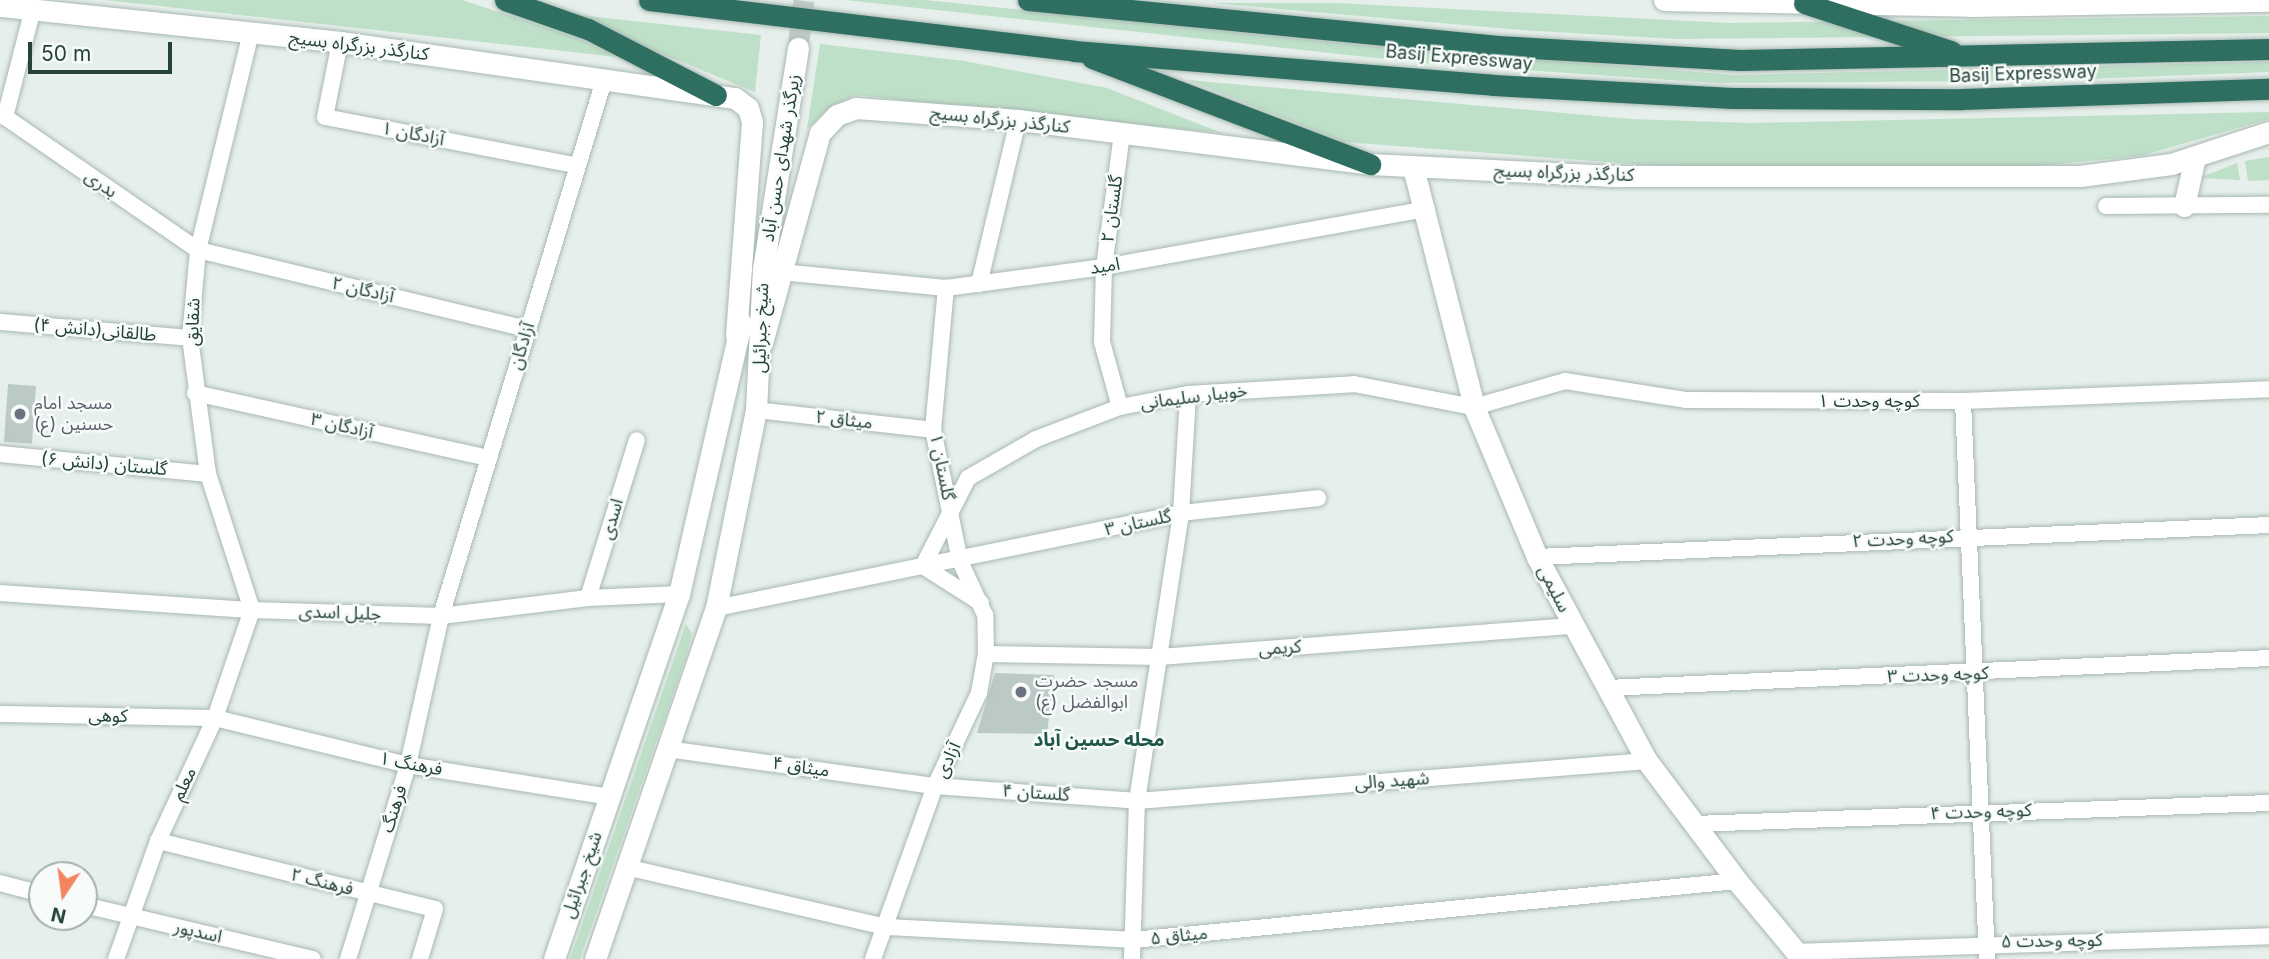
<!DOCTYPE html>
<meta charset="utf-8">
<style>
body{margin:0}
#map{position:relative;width:2269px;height:959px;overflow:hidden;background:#e6efeb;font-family:Inter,"Noto Sans Arabic",sans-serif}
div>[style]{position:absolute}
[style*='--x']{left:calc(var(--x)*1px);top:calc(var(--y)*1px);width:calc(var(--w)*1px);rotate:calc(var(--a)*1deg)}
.green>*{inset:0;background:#bfe0c8}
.building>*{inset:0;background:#bbcac4;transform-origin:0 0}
.secondary-tunnel>*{height:21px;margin-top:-10.5px;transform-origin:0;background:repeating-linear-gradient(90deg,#bfccc8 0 21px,transparent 0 31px)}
.roads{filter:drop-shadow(0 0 2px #a8b8b2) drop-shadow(0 0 2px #a8b8b2)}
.street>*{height:16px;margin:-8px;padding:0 8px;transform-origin:8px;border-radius:8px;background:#fff}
.secondary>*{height:21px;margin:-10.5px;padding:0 10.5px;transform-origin:10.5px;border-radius:10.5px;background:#fff}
.highway>*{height:21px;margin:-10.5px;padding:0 10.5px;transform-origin:10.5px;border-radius:10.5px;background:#2f6f62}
.dots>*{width:19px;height:19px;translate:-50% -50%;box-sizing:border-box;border:4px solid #f7fbf9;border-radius:50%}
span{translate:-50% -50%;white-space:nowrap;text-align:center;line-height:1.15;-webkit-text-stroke:5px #f7fbf9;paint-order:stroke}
.street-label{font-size:18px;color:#24423a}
.worship-label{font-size:18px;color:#5b616d}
.left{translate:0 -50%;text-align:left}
.neighbourhood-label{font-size:19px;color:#1f5548;font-weight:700}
.north{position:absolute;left:28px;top:861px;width:70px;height:70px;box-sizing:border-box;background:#f7fbf9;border:2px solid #a3b1ad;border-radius:50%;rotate:193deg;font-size:19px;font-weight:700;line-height:28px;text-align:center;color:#24423a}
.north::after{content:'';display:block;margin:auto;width:24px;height:32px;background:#f4845f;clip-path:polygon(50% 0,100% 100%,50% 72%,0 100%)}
.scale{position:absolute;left:28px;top:42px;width:144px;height:32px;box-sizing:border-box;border:4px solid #24423a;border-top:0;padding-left:9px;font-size:21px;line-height:24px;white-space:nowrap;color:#24423a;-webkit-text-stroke:5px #f7fbf9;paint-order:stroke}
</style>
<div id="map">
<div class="green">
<div style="clip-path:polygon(105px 0,462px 0,575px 37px,617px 57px)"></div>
<div style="clip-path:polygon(845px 0,925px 0,1389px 48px,1734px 75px,2269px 62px,2269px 72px,2031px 81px,1716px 83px,1422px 63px)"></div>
<div style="clip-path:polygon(1211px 3px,1336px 3px,1728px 23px,2269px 16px,2269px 33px,1676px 39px,1521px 30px)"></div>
<div style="clip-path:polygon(560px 13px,761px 35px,755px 92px,687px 64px)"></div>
<div style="clip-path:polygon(820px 44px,964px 61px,1107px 88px,1222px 133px,855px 95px,829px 108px,807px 129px)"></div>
<div style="clip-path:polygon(1188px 80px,1631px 119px,1750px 123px,2269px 112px,2269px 119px,2140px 156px,2028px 167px,1882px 171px,1647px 165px,1344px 142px)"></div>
<div style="clip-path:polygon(2269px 157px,2269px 180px,2248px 181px,2245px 161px)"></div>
<div style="clip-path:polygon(2237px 163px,2240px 180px,2199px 178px)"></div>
<div style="clip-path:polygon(686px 624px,692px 634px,686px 657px,580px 959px,570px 959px)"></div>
</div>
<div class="building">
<div style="left:8px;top:384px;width:28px;height:58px;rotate:4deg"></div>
<div style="clip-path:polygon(995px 673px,1054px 675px,1047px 734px,977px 733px)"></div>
</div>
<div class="secondary-tunnel">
<div style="--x:798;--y:48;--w:48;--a:-82.9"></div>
</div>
<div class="roads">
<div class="street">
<div style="--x:340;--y:42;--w:76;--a:101.3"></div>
<div style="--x:325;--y:117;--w:255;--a:10.9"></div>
<div style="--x:5;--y:117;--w:234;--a:34.6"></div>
<div style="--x:198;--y:250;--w:338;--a:13.5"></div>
<div style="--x:5;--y:117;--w:112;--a:-75.5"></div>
<div style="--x:2106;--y:206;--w:163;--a:-0.4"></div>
<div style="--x:780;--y:272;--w:167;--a:5.5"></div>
<div style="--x:946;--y:288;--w:159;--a:-7.6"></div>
<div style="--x:1104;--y:267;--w:328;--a:-10.2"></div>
<div style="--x:979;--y:284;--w:169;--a:-76.6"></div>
<div style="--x:0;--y:322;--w:191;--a:4.8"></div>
<div style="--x:195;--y:393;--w:301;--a:12.5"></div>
<div style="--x:1963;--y:401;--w:559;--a:87.54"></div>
<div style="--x:1120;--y:407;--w:67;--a:-105.5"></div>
<div style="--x:1102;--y:342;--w:75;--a:-88.5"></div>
<div style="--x:1104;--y:267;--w:134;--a:-82.3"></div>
<div style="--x:756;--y:410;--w:178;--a:6.4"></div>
<div style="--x:0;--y:454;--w:209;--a:5.5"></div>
<div style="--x:1537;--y:557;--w:733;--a:-2.5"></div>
<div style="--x:0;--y:593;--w:253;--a:3.9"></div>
<div style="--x:252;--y:610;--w:189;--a:1.8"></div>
<div style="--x:441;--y:616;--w:148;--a:-7"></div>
<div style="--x:588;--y:598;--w:91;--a:-2.5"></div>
<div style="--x:588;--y:598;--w:165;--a:-72.8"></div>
<div style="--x:981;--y:603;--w:69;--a:-147.5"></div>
<div style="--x:923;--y:566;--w:99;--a:-62.9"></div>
<div style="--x:968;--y:478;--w:78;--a:-29.8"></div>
<div style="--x:1036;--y:439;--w:90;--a:-20.9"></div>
<div style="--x:1120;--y:407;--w:69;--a:-10.8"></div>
<div style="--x:1188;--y:394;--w:166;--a:-3.4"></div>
<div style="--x:1354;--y:384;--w:122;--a:10.9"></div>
<div style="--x:1474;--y:407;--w:95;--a:-15.9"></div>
<div style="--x:1565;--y:381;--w:122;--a:8.9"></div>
<div style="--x:1686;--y:400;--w:277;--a:0.2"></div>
<div style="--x:1963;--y:401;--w:306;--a:-2.2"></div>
<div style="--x:716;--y:608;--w:475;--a:-11.5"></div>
<div style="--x:1181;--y:513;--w:138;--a:-6.2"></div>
<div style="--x:986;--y:654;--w:173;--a:1"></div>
<div style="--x:1159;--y:657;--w:415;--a:-4.3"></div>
<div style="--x:1607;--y:688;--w:663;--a:-2.59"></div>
<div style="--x:0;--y:714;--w:215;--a:1.1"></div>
<div style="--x:215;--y:718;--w:199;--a:13.7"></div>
<div style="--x:408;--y:765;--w:204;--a:9"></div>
<div style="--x:667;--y:749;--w:271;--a:7.9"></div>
<div style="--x:935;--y:786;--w:203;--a:4.2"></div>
<div style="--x:1137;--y:801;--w:512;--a:-4.48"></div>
<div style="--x:1694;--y:824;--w:575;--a:-2.09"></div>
<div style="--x:158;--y:841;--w:285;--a:13.8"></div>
<div style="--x:435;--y:909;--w:52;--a:106.7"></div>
<div style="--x:626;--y:867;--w:267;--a:13"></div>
<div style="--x:886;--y:927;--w:247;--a:3"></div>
<div style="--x:1133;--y:940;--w:607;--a:-5.58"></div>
<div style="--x:0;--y:883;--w:43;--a:14.7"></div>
<div style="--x:84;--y:905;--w:235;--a:13.3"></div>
<div style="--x:1794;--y:952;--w:475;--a:-1.9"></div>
<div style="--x:116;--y:959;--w:125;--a:-70.4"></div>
<div style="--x:158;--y:841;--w:136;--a:-65.1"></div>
<div style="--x:215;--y:718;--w:114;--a:-71.1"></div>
<div style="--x:252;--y:610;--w:143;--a:-107.9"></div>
<div style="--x:208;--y:474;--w:137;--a:-97.5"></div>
<div style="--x:190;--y:338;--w:88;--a:-84.8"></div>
<div style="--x:198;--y:250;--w:223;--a:-76.3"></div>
<div style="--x:348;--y:959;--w:203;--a:-72.8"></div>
<div style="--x:408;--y:765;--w:153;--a:-77.5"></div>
<div style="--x:441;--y:616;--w:563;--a:-73.08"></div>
<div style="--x:873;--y:959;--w:184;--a:-70.3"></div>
<div style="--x:935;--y:786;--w:103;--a:-64.7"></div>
<div style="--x:979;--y:693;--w:40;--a:-80"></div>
<div style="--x:986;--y:654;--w:39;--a:-91"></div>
<div style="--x:985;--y:615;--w:60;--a:-114.8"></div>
<div style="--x:960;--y:561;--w:134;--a:-101.6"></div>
<div style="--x:933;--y:430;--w:143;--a:-84.8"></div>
<div style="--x:1132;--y:959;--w:158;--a:-88.2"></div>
<div style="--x:1137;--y:801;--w:291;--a:-81.3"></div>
<div style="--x:1181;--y:513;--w:119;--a:-86.6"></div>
</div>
<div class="secondary">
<div style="--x:1664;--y:0;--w:306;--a:1.1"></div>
<div style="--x:1970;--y:6;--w:299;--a:-1"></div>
<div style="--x:0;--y:6;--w:342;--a:6"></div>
<div style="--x:340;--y:42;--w:399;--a:8.1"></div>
<div style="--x:735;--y:98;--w:16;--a:38"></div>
<div style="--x:748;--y:108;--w:15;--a:74"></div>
<div style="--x:752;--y:122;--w:214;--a:94.3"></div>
<div style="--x:1413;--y:167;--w:248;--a:75.7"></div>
<div style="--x:1474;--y:407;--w:163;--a:67.2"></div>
<div style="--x:1537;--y:557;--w:232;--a:61.7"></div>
<div style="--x:1647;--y:761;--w:150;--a:53.1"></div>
<div style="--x:1737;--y:881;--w:102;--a:50.2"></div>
<div style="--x:2184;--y:206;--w:50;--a:-77.3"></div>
<div style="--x:762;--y:343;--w:218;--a:-74.6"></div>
<div style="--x:820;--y:133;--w:25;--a:-47"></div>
<div style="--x:837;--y:115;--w:20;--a:-20"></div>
<div style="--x:856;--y:108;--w:162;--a:4.2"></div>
<div style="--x:1018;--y:120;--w:355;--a:7.1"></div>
<div style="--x:1370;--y:164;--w:249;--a:2.8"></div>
<div style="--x:1619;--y:176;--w:461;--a:0"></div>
<div style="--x:2080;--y:176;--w:92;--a:-7.5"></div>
<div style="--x:2171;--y:164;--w:103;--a:-18.1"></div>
<div style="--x:554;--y:959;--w:386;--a:-71.1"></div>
<div style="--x:679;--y:594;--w:278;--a:-77.1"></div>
<div style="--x:595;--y:959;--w:371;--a:-71"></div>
<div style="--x:716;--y:608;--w:202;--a:-78.6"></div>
<div style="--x:756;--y:410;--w:141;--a:-87.2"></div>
<div style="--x:763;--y:269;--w:224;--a:-81"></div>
</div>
<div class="highway">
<div style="--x:505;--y:0;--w:88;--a:19.3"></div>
<div style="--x:588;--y:29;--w:144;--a:27.3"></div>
<div style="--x:649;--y:0;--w:428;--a:6.8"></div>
<div style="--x:1074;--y:51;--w:420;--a:4.6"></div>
<div style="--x:1493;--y:85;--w:239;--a:3.1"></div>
<div style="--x:1732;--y:98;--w:229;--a:0.3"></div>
<div style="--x:1961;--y:99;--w:308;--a:-1.9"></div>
<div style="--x:1028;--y:0;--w:472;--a:5.6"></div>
<div style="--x:1498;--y:46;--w:242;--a:3.3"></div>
<div style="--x:1740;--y:60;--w:529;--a:-1.19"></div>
<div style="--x:1804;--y:3;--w:155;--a:18.1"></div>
<div style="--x:1092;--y:58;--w:298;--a:20.9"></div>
</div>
</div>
<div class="dots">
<div style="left:20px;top:414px;background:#6b7280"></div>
<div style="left:1021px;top:692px;background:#6b7280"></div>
</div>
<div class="street-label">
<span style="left:359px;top:46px;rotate:7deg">کنارگذر بزرگراه بسیج</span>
<span style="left:1459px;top:58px;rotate:5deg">Basij Expressway</span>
<span style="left:2023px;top:74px;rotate:-2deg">Basij Expressway</span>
<span style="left:1000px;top:120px;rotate:6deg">کنارگذر بزرگراه بسیج</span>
<span style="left:413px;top:134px;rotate:11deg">آزادگان ۱</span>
<span style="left:781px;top:158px;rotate:-81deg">زیرگذر شهدای حسن آباد</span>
<span style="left:1564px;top:173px;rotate:2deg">کنارگذر بزرگراه بسیج</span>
<span style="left:101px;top:184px;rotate:35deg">بدری</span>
<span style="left:1112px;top:209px;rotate:-82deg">گلستان ۲</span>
<span style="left:1105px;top:266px;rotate:-9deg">امید</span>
<span style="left:363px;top:290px;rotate:13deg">آزادگان ۲</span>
<span style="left:193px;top:322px;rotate:-88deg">شقایق</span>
<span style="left:761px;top:328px;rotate:-88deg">شیخ جبرائیل</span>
<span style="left:95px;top:330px;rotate:5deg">طالقانی(دانش ۴)</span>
<span style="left:522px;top:346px;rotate:-73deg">آزادگان</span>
<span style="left:1194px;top:397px;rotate:-7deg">خوبیار سلیمانی</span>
<span style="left:1869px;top:401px">کوچه وحدت ۱</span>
<span style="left:844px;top:420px;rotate:6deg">میثاق ۲</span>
<span style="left:342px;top:426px;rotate:13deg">آزادگان ۳</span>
<span style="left:104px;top:464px;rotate:5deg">گلستان (دانش ۶)</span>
<span style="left:942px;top:467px;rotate:79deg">گلستان ۱</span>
<span style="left:612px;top:519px;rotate:-73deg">اسدی</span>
<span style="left:1138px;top:523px;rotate:-12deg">گلستان ۳</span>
<span style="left:1903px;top:539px;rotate:-3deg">کوچه وحدت ۲</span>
<span style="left:1554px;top:589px;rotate:63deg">سلیمی</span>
<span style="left:340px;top:613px;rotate:2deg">جلیل اسدی</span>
<span style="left:1280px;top:648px;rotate:-4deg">کریمی</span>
<span style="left:1938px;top:675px;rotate:-2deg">کوچه وحدت ۳</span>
<span style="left:108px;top:716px;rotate:1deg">کوهی</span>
<span style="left:948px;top:760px;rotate:-65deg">آزادی</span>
<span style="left:411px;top:764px;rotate:11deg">فرهنگ ۱</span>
<span style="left:801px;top:767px;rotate:8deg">میثاق ۴</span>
<span style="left:1392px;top:781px;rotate:-4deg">شهید والی</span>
<span style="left:184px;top:784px;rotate:-65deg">معلم</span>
<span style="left:1036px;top:793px;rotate:4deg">گلستان ۴</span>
<span style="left:394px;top:809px;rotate:-72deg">فرهنگ</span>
<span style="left:1981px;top:812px;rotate:-2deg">کوچه وحدت ۴</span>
<span style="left:582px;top:875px;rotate:-71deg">شیخ جبرائیل</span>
<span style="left:322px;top:882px;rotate:14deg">فرهنگ ۲</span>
<span style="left:198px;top:932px;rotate:13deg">اسدپور</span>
<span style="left:1179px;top:936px;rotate:-6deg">میثاق ۵</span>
<span style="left:2052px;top:941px;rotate:-1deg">کوچه وحدت ۵</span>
</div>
<div class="worship-label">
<span class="left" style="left:34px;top:414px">مسجد امام<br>حسنین (ع)</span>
<span class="left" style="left:1035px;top:692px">مسجد حضرت<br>ابوالفضل (ع)</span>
</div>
<div class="neighbourhood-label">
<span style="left:1099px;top:740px">محله حسین آباد</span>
</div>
<div class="north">N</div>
<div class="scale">50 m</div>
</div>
